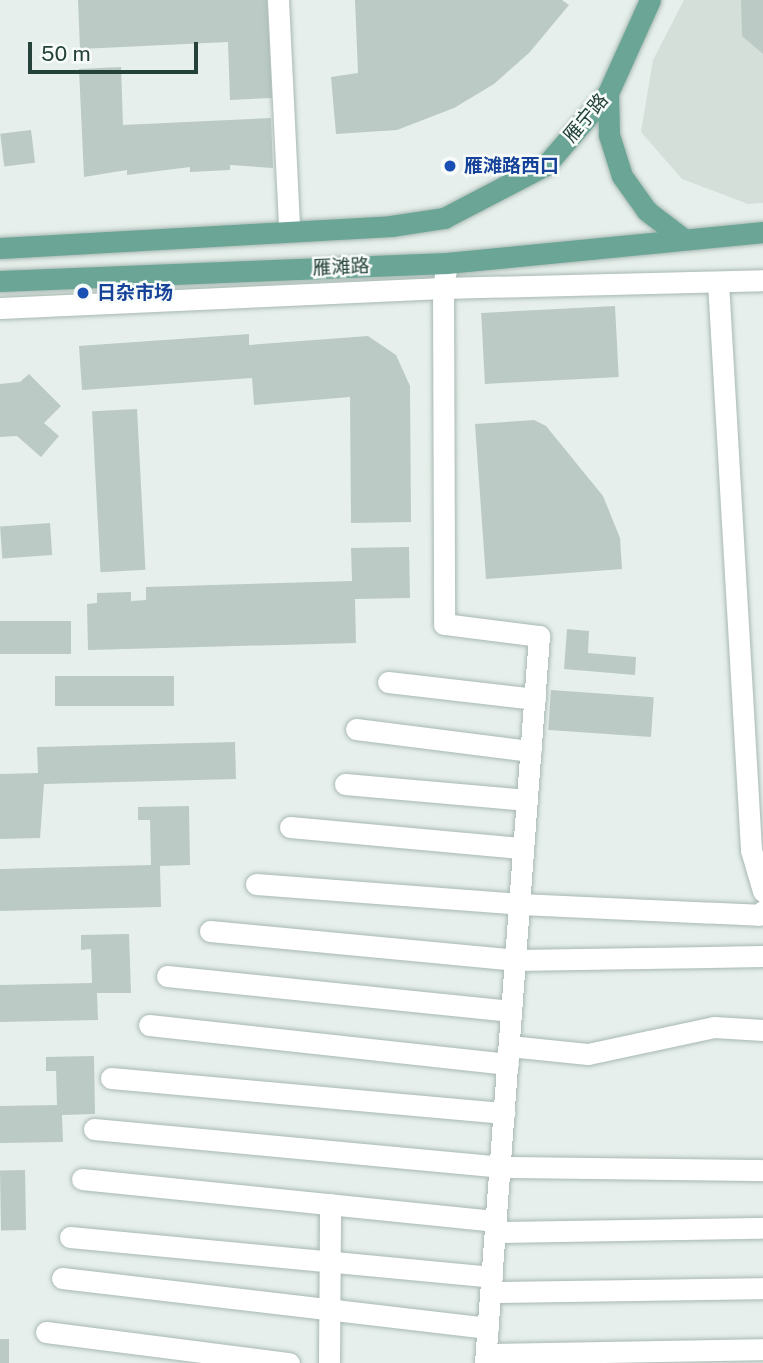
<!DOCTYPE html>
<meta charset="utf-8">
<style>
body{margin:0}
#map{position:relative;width:763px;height:1363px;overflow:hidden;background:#e6efeb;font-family:"Public Sans","Noto Sans SC",sans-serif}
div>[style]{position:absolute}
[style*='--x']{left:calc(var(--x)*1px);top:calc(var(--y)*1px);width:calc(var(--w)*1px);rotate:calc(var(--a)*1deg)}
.built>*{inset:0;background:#d4dfda}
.building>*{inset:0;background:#bbcac4;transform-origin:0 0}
.roads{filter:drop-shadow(0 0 2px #a8b8b2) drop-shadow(0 0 2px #a8b8b2)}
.minor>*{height:21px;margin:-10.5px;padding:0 10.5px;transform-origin:10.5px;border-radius:10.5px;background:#fff}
.major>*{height:21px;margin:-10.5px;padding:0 10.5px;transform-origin:10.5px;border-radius:10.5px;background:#6aa596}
.dots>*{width:19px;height:19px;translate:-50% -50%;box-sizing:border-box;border:4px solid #f7fbf9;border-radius:50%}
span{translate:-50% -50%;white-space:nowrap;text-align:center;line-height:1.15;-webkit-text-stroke:5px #f7fbf9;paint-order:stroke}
.street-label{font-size:19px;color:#24423a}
.transit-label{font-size:19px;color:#164399;font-weight:700}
.left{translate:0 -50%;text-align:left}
.scale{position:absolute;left:28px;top:42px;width:170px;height:32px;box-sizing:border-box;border:4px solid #24423a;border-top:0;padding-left:9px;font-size:21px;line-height:24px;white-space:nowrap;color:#24423a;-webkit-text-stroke:5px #f7fbf9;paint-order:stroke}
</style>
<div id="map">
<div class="built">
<div style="clip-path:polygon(684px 0,763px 0,763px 203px,748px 204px,682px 179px,641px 132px,653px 60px)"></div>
</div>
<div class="building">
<div style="clip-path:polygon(78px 0,267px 0,272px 98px,230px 100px,228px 42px,80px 49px)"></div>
<div style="clip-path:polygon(355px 0,562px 0,569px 5px,529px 53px,494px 84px,454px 108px,397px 130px,336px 134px,331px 77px,358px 73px)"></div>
<div style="clip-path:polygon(741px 0,763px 0,763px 54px,742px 36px)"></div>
<div style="clip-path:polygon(121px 67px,123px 125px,271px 118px,273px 168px,230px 165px,230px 170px,190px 172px,190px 167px,127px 175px,127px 170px,84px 177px,79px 69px)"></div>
<div style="left:31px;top:130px;width:33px;height:31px;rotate:83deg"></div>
<div style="left:615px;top:306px;width:71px;height:134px;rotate:87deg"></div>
<div style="clip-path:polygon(249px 334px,249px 345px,368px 336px,396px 355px,410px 386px,411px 522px,351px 523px,350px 397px,254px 405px,252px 378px,82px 390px,79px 346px)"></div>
<div style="clip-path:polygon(29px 374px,61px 406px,44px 423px,59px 436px,41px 457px,17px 436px,0 437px,0 384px,20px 382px)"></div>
<div style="left:137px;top:409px;width:161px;height:45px;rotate:87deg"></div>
<div style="clip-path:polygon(534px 420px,546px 426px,603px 496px,620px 538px,622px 569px,486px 579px,475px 424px)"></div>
<div style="left:50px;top:523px;width:32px;height:50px;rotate:86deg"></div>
<div style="clip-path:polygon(409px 547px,410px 598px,355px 599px,356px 643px,88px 650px,87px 604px,97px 603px,97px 593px,131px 592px,131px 601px,146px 600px,146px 587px,352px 581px,351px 548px)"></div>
<div style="left:71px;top:621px;width:33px;height:71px;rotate:90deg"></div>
<div style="clip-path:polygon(567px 629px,589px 631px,588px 653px,636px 657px,635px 675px,564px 669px)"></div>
<div style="left:174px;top:676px;width:30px;height:119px;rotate:90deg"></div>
<div style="left:551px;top:690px;width:103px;height:40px;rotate:4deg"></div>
<div style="clip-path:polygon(235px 742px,236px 779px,44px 784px,40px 838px,0 839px,0 774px,38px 773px,37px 747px)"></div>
<div style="clip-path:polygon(189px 806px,190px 865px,160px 866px,161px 907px,0 911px,0 869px,151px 865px,150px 820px,138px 820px,138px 807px)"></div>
<div style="clip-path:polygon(129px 934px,131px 993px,97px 993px,98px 1020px,0 1022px,0 985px,92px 983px,91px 949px,81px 950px,81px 935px)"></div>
<div style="clip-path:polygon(94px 1056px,95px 1114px,62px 1115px,63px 1142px,0 1143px,0 1106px,57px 1105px,56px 1071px,46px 1071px,46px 1057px)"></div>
<div style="left:25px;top:1170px;width:60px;height:25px;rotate:89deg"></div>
<div style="left:0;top:1339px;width:9px;height:24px"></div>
</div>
<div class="roads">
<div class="minor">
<div style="--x:278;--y:0;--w:229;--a:87.2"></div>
<div style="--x:447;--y:263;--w:25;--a:99"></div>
<div style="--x:443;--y:288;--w:336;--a:89.8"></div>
<div style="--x:444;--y:624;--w:96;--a:7.2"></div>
<div style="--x:539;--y:636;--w:729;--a:94.25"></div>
<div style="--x:718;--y:282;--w:569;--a:86.67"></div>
<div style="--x:751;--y:850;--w:43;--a:73.7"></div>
<div style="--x:0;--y:308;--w:443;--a:-2.6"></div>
<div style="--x:443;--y:288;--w:320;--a:-1.4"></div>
<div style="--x:388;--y:682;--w:148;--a:6.6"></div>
<div style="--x:356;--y:729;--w:176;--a:7.2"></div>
<div style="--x:345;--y:784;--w:183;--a:5"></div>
<div style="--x:290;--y:827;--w:234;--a:5.2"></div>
<div style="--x:256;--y:884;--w:265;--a:4.3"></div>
<div style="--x:520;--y:904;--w:239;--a:2.6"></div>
<div style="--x:759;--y:915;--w:6;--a:-45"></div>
<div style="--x:210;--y:931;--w:306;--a:5.4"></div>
<div style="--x:515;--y:960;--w:248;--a:-0.9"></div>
<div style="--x:167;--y:976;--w:346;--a:5.8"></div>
<div style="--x:149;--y:1025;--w:361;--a:6.2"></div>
<div style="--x:509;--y:1046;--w:79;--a:5.8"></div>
<div style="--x:588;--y:1054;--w:129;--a:-12.1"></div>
<div style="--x:714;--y:1027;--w:49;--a:3.5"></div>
<div style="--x:111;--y:1078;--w:395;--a:5.1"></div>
<div style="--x:94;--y:1129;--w:408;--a:5.3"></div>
<div style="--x:500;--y:1167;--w:263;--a:0.7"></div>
<div style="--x:82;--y:1179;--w:416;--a:5.8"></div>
<div style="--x:495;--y:1232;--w:268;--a:-0.9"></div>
<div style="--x:70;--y:1237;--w:424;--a:5.4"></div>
<div style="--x:62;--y:1278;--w:429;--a:6.7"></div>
<div style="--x:491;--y:1292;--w:272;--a:-0.8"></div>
<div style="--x:46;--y:1332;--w:245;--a:7.3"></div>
<div style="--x:486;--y:1354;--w:277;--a:-1"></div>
<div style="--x:329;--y:1363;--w:159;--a:-89.6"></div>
</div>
<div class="major">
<div style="--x:608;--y:93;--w:42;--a:88.6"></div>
<div style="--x:609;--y:135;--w:43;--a:72.4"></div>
<div style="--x:622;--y:176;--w:43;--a:54.5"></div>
<div style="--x:647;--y:211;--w:43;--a:37.4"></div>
<div style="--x:0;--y:248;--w:392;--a:-3.2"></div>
<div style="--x:391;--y:226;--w:54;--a:-8.6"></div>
<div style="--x:444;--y:218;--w:115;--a:-27.5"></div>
<div style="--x:546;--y:165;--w:95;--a:-49.3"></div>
<div style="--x:608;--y:93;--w:102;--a:-65.7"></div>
<div style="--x:0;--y:281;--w:447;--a:-2.3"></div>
<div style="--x:447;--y:263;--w:318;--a:-5.6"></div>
</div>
</div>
<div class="dots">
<div style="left:450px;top:166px;background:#1a4fb4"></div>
<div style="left:83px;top:293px;background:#1a4fb4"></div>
</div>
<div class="street-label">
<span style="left:586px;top:118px;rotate:-50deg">雁宁路</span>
<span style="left:341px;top:267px;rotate:-2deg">雁滩路</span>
</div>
<div class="transit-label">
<span class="left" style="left:464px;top:166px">雁滩路西口</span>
<span class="left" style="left:97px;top:293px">日杂市场</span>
</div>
<div class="scale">50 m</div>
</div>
